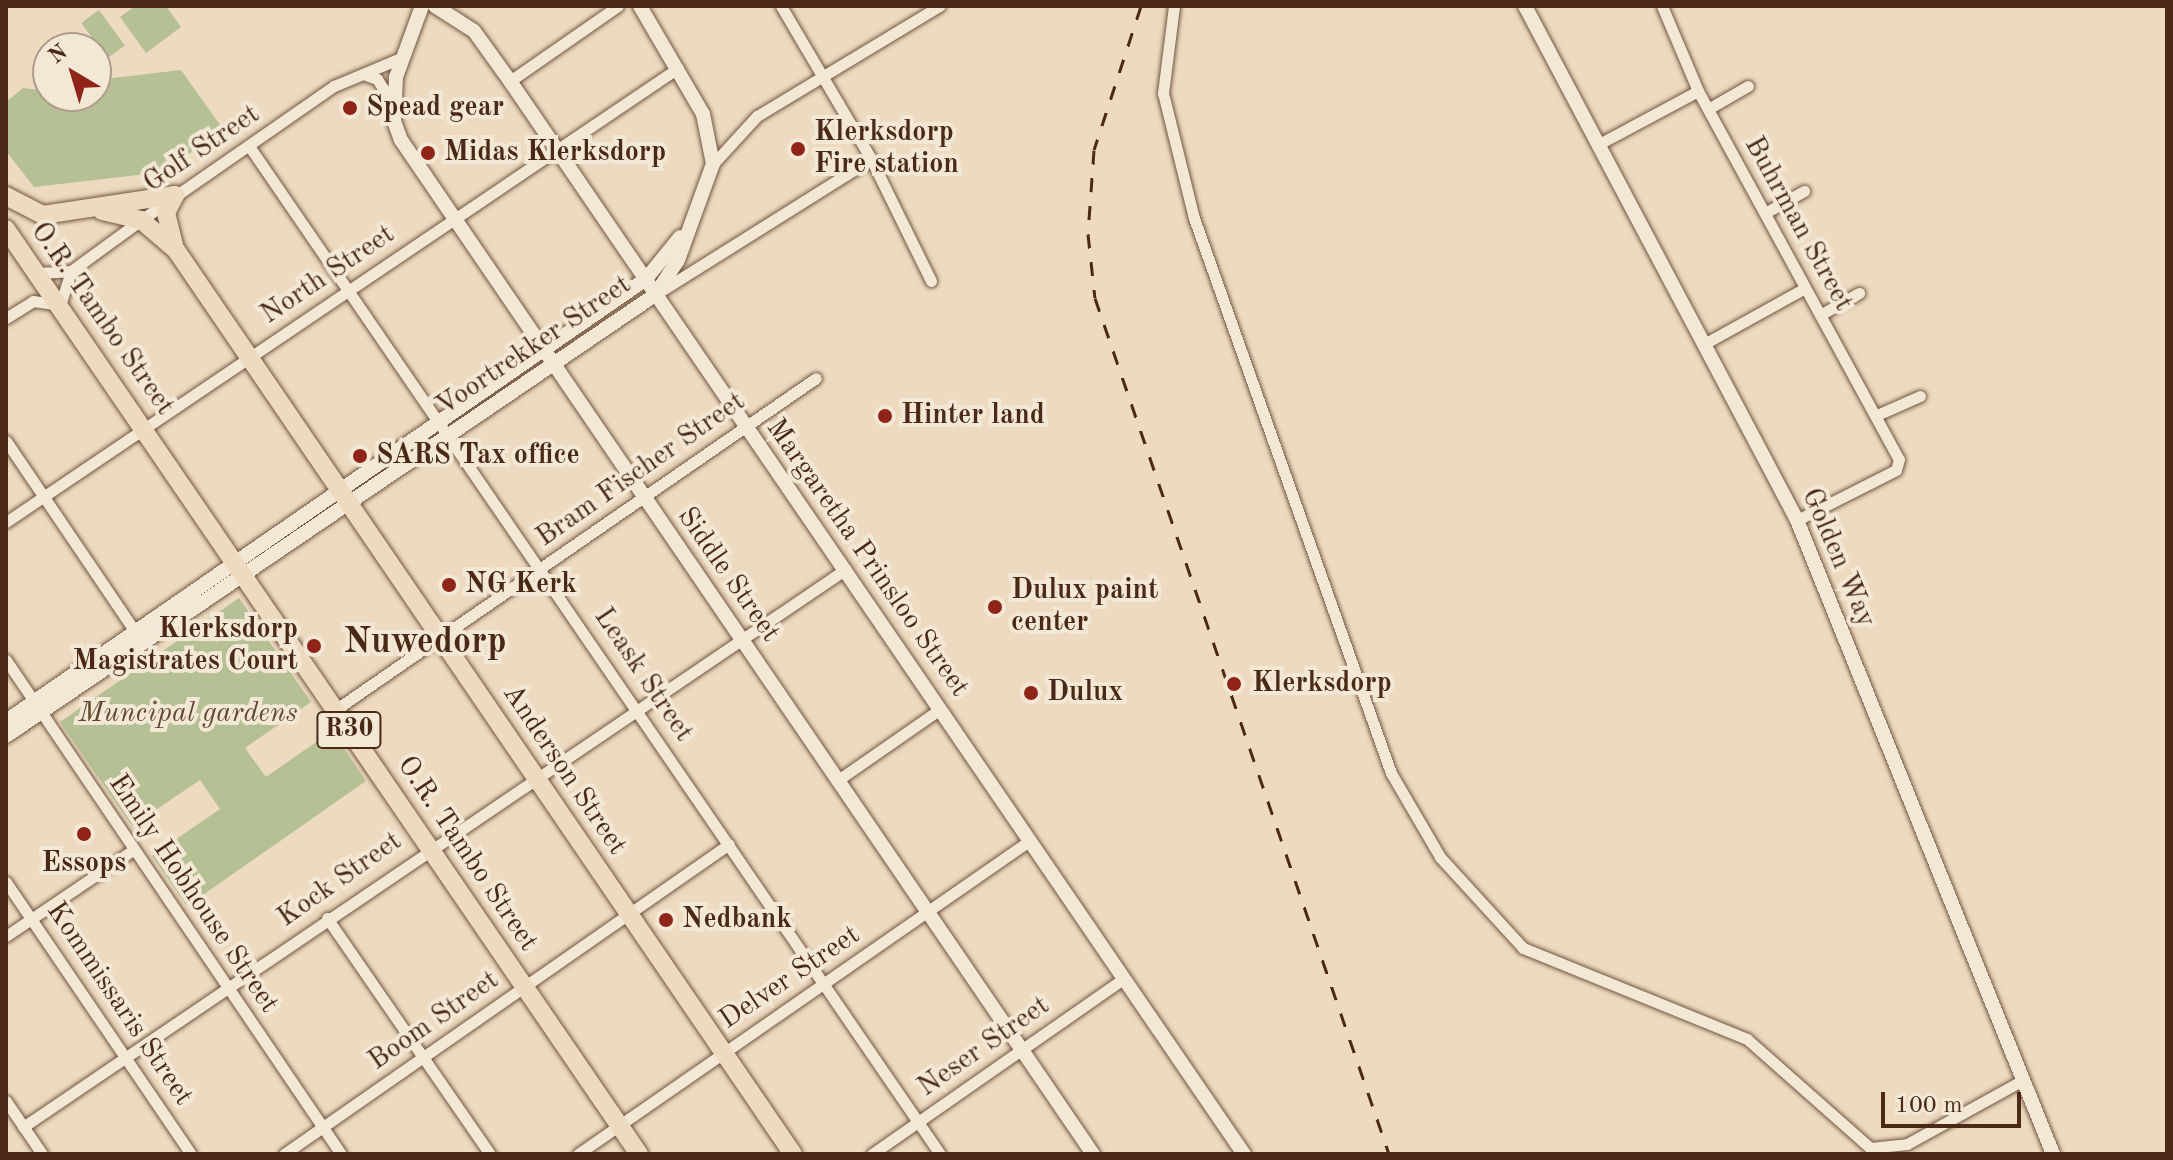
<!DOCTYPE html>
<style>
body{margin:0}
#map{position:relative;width:2173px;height:1160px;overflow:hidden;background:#eddac0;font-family:"Old Standard TT",serif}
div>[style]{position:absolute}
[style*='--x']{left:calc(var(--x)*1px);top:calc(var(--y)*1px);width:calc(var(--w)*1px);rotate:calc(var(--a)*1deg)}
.green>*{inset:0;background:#b5c095;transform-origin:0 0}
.roads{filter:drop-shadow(0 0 2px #735541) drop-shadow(0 0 2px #735541)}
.minor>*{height:11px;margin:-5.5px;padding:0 5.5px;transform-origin:5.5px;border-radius:5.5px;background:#f3e7d6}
.tertiary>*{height:14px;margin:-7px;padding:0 7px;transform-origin:7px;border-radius:7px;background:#f3e7d6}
.primary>*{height:18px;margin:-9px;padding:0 9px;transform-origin:9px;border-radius:9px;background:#eddac0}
.rail>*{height:3px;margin-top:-1.5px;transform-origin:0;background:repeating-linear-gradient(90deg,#4a2917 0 14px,transparent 0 28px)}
.dots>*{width:22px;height:22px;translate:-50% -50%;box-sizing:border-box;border:4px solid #f3e7d6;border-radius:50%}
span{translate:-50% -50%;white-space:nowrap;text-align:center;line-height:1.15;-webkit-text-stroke:8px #f3e7d6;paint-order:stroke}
.shield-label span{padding:2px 6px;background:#f3e7d6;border:2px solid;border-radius:6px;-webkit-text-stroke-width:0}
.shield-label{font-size:26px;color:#4a2917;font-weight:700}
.poi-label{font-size:28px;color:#4a2917;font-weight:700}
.left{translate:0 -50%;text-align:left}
.right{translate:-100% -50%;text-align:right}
.street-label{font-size:28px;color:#4a2917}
.park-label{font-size:28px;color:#5f4730;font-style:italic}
.district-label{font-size:36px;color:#4a2917;font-weight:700}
.frame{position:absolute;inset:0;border:8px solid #4a2917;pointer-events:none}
.north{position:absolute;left:32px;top:32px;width:80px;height:80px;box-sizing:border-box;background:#f3e7d6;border:2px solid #af9b8a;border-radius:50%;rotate:322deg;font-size:22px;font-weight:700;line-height:32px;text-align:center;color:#4a2917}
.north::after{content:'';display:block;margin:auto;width:28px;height:36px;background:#8f2418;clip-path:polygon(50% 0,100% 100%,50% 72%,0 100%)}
.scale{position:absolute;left:1881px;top:1092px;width:140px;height:36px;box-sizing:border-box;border:4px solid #4a2917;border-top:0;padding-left:10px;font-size:24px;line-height:28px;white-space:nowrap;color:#4a2917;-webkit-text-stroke:6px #f3e7d6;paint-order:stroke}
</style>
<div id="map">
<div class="green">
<div style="clip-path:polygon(135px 6px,166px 6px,181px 27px,146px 53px,120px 17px)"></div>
<div style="left:99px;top:10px;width:44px;height:22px;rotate:54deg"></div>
<div style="clip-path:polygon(181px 70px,223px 129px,164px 172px,34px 187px,6px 151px,6px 102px,23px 88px,96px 96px,96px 80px)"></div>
<div style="clip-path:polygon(239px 598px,311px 702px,245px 748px,266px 777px,332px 731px,366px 781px,187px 906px,152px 856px,220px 809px,200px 780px,132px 826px,60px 722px)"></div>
</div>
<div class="roads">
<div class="minor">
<div style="--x:781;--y:6;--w:178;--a:59.5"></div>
<div style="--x:871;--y:159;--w:136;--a:63.8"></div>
<div style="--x:1174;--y:6;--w:88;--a:97.2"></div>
<div style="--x:1163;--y:93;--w:129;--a:76.1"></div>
<div style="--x:1194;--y:218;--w:589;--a:70.46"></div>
<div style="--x:1391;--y:773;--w:97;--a:59.7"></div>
<div style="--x:1440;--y:857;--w:123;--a:47.6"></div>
<div style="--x:1523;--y:948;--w:242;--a:22.1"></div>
<div style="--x:1747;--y:1039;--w:164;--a:41.5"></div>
<div style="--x:1870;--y:1148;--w:37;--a:-6"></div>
<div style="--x:1907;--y:1144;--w:132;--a:-28.9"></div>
<div style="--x:1662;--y:6;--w:92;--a:67"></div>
<div style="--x:1698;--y:91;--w:419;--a:61.4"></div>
<div style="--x:1899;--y:459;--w:11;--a:105"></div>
<div style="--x:1896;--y:470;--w:111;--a:153.2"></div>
<div style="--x:366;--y:75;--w:12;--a:20"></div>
<div style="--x:377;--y:79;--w:30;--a:57"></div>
<div style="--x:510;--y:81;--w:131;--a:-34.8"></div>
<div style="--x:1708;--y:109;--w:46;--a:-29.9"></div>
<div style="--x:1599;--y:144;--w:112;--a:-28.2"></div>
<div style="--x:249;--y:146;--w:1222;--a:55.57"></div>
<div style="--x:713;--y:164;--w:65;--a:-47.5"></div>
<div style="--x:757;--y:116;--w:213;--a:-31.1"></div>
<div style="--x:1765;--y:213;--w:45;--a:-29.4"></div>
<div style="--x:37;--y:273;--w:34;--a:-3"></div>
<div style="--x:656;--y:294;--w:254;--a:-32.1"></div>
<div style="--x:1820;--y:315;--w:45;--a:-29.4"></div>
<div style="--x:6;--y:318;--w:32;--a:-32"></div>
<div style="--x:33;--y:301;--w:27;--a:8"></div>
<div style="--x:60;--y:305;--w:36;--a:-72"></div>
<div style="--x:71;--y:271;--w:87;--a:-36.1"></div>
<div style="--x:141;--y:220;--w:235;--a:-34.8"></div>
<div style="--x:334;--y:86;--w:75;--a:-22.8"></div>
<div style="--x:1704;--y:344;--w:115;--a:-29"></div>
<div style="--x:1877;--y:415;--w:47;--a:-23.8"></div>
<div style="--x:6;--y:441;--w:235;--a:55.9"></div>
<div style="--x:6;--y:522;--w:811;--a:-34.04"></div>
<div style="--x:6;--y:660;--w:597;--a:55.86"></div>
<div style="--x:335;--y:710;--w:584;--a:-34.61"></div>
<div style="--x:838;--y:780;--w:124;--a:-34.8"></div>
<div style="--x:6;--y:882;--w:329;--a:55.8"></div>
<div style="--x:327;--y:918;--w:287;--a:55.4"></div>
<div style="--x:6;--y:936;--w:153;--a:-34.1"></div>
<div style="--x:6;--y:1101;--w:64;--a:55.8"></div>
<div style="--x:23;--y:1127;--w:994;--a:-34.14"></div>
<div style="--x:284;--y:1154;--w:542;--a:-34.86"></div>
<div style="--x:578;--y:1154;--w:549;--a:-34.76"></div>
<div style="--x:872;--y:1154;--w:306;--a:-34.9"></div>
</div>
<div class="tertiary">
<div style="--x:422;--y:6;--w:76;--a:110.1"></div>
<div style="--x:396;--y:77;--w:44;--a:92.6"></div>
<div style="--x:394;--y:121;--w:20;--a:70"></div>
<div style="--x:401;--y:140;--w:1228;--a:55.69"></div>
<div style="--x:435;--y:6;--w:46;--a:32.7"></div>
<div style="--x:474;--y:31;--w:62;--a:54.2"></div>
<div style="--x:510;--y:81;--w:1300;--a:55.63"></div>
<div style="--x:1525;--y:6;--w:582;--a:62.11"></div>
<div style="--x:1797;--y:520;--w:684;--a:68.01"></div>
<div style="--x:6;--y:721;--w:778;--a:-34.63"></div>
<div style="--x:646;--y:279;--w:54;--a:-51"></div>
<div style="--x:6;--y:736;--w:785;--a:-34.2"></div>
<div style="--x:655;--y:295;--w:42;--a:-56.7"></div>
<div style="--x:678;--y:260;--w:102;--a:-70"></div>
<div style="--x:713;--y:164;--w:51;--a:-101.3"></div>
<div style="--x:703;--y:114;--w:125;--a:-120.3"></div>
</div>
<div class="primary">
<div style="--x:6;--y:196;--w:42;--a:27.2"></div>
<div style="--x:43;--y:215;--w:134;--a:-8.6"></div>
<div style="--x:102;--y:211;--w:40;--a:13"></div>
<div style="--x:141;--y:220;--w:46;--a:40.6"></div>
<div style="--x:176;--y:250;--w:1094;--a:55.69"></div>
<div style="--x:6;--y:229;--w:1121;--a:55.62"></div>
<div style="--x:174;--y:245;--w:33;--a:-104"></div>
<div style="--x:166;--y:213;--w:20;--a:-63"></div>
</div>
</div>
<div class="rail">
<div style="--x:1141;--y:6;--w:151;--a:108.1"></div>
<div style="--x:1094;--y:150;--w:84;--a:94.1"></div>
<div style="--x:1088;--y:234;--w:64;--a:83.8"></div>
<div style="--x:1095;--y:298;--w:905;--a:71.04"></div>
</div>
<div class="dots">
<div style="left:350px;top:108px;background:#8f2418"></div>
<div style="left:798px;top:149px;background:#8f2418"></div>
<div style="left:428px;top:153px;background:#8f2418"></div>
<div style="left:885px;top:416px;background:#8f2418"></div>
<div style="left:360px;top:456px;background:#8f2418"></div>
<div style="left:449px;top:585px;background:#8f2418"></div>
<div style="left:995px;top:607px;background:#8f2418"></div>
<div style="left:314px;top:646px;background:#8f2418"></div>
<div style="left:1234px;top:684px;background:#8f2418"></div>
<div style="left:1031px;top:693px;background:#8f2418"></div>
<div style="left:84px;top:834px;background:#8f2418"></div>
<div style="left:666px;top:920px;background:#8f2418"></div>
</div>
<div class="shield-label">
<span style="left:349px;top:730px">R30</span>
</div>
<div class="poi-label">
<span class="left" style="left:366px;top:108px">Spead gear</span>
<span class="left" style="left:814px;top:149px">Klerksdorp<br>Fire station</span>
<span class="left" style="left:444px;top:153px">Midas Klerksdorp</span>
<span class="left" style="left:901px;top:416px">Hinter land</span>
<span class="left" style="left:376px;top:456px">SARS Tax office</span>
<span class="left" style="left:465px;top:585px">NG Kerk</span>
<span class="left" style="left:1011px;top:607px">Dulux paint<br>center</span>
<span class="right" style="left:298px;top:646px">Klerksdorp<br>Magistrates Court</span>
<span class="left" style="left:1252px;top:684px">Klerksdorp</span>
<span class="left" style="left:1047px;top:693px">Dulux</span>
<span style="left:84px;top:864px">Essops</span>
<span class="left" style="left:682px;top:920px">Nedbank</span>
</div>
<div class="street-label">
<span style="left:202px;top:149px;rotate:-34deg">Golf Street</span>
<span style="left:1798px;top:224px;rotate:61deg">Buhrman Street</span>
<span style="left:328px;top:275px;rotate:-34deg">North Street</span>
<span style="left:102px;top:319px;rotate:55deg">O.R. Tambo Street</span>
<span style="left:534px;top:346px;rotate:-34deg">Voortrekker Street</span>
<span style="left:641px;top:470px;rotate:-35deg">Bram Fischer Street</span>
<span style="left:867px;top:558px;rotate:55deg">Margaretha Prinsloo Street</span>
<span style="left:1838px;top:558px;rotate:67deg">Golden Way</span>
<span style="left:728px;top:575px;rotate:55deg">Siddle Street</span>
<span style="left:643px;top:675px;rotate:56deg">Leask Street</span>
<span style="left:564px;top:770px;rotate:56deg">Anderson Street</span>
<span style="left:467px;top:854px;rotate:56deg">O.R. Tambo Street</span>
<span style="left:340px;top:880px;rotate:-35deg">Kock Street</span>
<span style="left:193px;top:894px;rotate:56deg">Emily Hobhouse Street</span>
<span style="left:790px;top:978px;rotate:-34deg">Delver Street</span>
<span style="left:119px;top:1004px;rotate:56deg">Kommissaris Street</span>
<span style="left:434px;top:1021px;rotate:-35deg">Boom Street</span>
<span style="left:984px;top:1047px;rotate:-35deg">Neser Street</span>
</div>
<div class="park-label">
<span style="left:188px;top:714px">Muncipal gardens</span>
</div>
<div class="district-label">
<span style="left:425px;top:644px">Nuwedorp</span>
</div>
<div class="frame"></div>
<div class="north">N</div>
<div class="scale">100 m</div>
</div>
